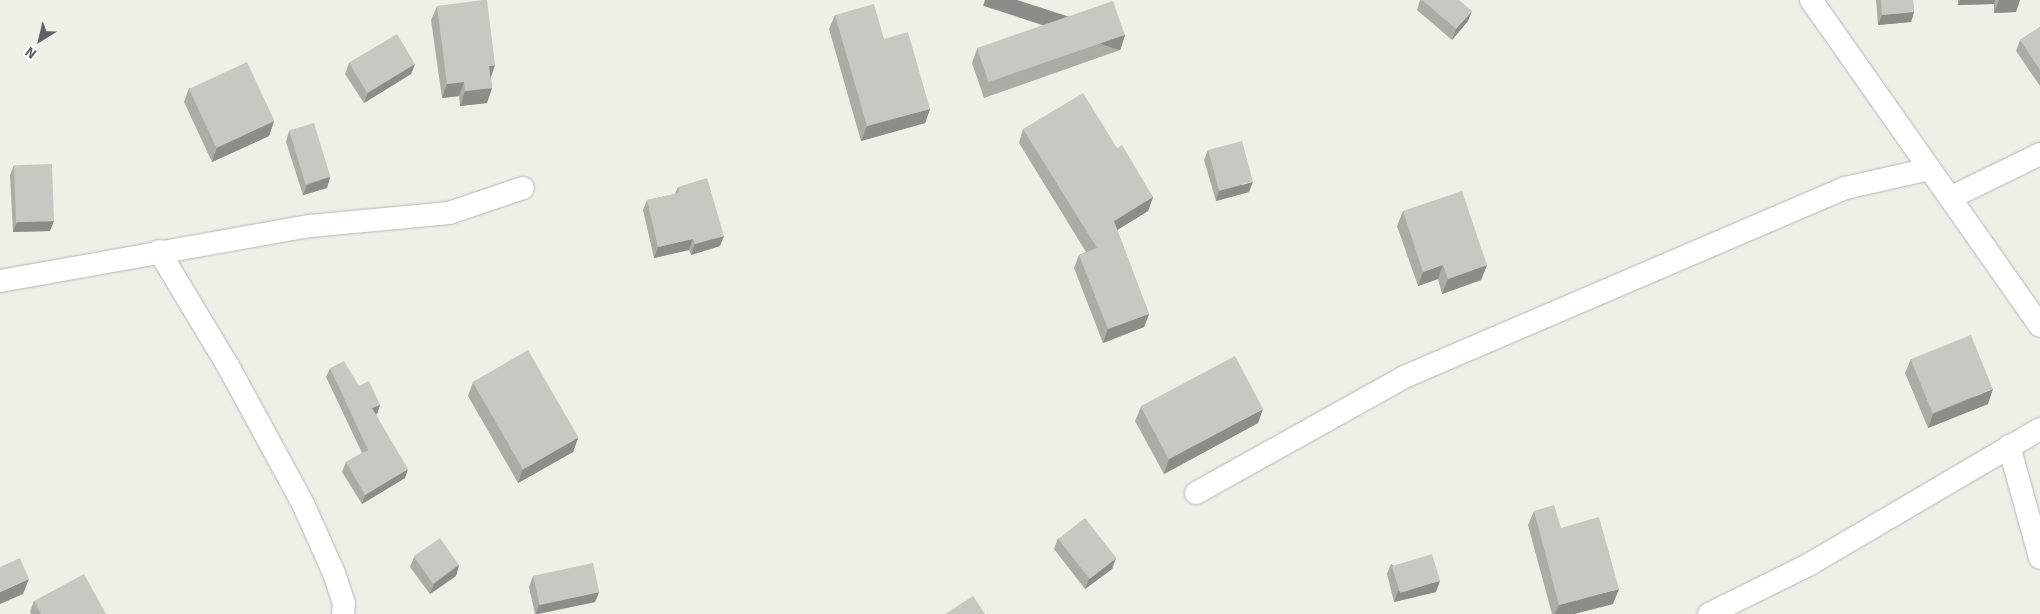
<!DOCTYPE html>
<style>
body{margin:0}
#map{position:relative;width:2040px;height:614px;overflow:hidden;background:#efeee7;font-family:Signika,sans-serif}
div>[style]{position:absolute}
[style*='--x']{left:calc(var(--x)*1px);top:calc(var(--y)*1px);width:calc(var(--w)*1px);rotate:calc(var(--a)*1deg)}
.roads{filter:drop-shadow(0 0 1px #b4b6ba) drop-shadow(0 0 1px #b4b6ba)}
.street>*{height:22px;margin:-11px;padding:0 11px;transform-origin:11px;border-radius:11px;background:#fff}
.wall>*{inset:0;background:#acaca7}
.shaded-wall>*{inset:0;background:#8c8c88;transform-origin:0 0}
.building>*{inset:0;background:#c8c8c2;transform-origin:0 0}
span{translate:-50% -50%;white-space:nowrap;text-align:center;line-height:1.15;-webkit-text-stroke:4.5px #fff;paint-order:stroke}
.north{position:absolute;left:15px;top:15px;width:50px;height:50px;-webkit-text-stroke:4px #fff;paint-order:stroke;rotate:216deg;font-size:14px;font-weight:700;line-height:20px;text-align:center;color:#5f6166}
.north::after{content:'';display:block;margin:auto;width:18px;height:22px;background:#5f6166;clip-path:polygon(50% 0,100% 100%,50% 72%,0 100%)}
</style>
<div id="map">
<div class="roads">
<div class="street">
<div style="--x:1811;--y:0;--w:398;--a:54.9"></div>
<div style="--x:1950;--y:198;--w:100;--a:-26.1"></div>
<div style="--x:159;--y:251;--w:132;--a:59"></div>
<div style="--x:227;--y:364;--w:162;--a:61.5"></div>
<div style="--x:304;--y:506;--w:73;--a:65.9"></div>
<div style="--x:334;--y:573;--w:32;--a:72"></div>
<div style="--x:344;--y:603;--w:11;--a:95"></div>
<div style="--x:0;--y:281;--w:315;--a:-10.1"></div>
<div style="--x:310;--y:226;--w:140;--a:-5.3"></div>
<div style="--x:449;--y:213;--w:78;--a:-18.7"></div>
<div style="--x:2009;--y:446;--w:116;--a:74.5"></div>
<div style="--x:1196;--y:493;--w:238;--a:-29.1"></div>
<div style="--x:1404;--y:377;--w:480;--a:-23.2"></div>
<div style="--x:1845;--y:188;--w:86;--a:-12.7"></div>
<div style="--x:1709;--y:614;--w:113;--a:-26.3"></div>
<div style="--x:1810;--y:564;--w:267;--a:-30.4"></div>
</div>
</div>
<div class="wall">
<div style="clip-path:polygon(1420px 0,1459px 0,1468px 21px,1452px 40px,1417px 10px)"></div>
<div style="clip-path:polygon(1876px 0,1913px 0,1914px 12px,1911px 22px,1878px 25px)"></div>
<div style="clip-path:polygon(1958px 0,2020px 0,2016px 12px,1994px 13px,1994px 4px,1958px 5px)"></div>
<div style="clip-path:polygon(437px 6px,491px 77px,492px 88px,487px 103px,460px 106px,459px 96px,442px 98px,431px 20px)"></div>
<div style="clip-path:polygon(835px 15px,884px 39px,930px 109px,925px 123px,861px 141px,829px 29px)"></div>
<div style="clip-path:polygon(2040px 27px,2040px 86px,2016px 51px,2020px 40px)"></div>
<div style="clip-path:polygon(1125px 35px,1120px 50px,984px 98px,972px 63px,977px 49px)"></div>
<div style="clip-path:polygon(349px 63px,415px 64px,411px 74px,364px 103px,345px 74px)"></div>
<div style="clip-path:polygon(189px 88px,274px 121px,269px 136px,212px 162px,184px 102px)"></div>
<div style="clip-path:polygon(1023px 129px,1117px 148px,1153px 197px,1148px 211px,1117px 230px,1149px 314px,1144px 327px,1103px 343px,1074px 268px,1079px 255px,1086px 252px,1019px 143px)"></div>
<div style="clip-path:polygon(289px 131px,330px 177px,327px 188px,303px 195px,286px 142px)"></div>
<div style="clip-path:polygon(1208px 150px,1249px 192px,1216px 201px,1204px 160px)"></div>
<div style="clip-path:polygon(14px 165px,50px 231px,13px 232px,10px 175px)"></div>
<div style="clip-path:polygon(678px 187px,720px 246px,691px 255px,689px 250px,654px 258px,643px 210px,647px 200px,675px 194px)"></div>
<div style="clip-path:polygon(1403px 211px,1487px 265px,1481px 280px,1442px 294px,1438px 279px,1418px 286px,1397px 226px)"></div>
<div style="clip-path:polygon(1911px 359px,1988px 404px,1928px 428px,1905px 373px)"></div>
<div style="clip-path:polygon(330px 368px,359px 386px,380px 405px,377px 414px,376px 414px,405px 478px,362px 504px,342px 472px,346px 462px,362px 453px,326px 377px)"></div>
<div style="clip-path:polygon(473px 382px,578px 438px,573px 452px,518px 483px,468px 396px)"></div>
<div style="clip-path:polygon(1141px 407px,1258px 423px,1164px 474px,1135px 421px)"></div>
<div style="clip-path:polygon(1534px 511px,1561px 528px,1613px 604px,1574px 614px,1552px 614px,1528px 525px)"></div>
<div style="clip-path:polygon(1058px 538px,1116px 558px,1112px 569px,1085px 589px,1054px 549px)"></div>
<div style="clip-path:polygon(414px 557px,459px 565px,456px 576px,430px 594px,410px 567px)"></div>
<div style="clip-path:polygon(1391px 564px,1436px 592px,1394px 602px,1387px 574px)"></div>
<div style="clip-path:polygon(533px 576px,599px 592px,595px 602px,539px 614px,535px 614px,529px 587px)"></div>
<div style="clip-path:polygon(34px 601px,106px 614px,31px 614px,30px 612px)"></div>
</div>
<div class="shaded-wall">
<div style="clip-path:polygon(1960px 0,1995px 0,1994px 4px,1958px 5px)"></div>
<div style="clip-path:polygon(1999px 0,2020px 0,2016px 12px,1994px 13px)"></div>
<div style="clip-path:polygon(1472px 11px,1468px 21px,1452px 40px,1456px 29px)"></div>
<div style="clip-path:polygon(1914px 12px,1911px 22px,1878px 25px,1882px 15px)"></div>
<div style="left:1125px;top:35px;width:16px;height:144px;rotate:108deg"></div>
<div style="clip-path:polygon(415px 64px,411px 74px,364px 103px,368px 93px)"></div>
<div style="clip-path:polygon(495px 65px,490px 80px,489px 66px)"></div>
<div style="clip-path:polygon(464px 82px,459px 96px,442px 98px,447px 84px)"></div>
<div style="clip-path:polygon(492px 88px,487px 103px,460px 106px,465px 91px)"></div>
<div style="clip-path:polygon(930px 109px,925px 123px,861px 141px,867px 126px)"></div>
<div style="clip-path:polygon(274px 121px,269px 136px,212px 162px,217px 147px)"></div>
<div style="clip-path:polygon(330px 177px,327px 188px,303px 195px,307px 185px)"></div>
<div style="clip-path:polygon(1253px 182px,1249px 192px,1216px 201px,1219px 191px)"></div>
<div style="clip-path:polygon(1153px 197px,1148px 211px,1109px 235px,1114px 221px)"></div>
<div style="clip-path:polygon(54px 221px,50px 231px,13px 232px,17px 222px)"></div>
<div style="clip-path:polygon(724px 236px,720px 246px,691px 255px,695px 244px)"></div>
<div style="clip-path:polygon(693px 239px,689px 250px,654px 258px,658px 247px)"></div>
<div style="clip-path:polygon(1443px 265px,1438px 279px,1418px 286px,1423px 272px)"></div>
<div style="clip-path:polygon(1487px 265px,1481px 280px,1442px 294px,1448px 279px)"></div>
<div style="clip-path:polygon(1149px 314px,1144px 327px,1103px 343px,1108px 329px)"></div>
<div style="clip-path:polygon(1993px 389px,1988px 404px,1928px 428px,1933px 414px)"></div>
<div style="clip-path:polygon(380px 405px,377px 414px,369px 418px,372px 408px)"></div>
<div style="clip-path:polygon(1263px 409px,1258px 423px,1164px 474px,1169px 459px)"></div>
<div style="clip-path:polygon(578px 438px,573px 452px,518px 483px,523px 469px)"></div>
<div style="clip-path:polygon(408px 469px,405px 478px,362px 504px,365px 495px)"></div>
<div style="clip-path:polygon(1116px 558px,1112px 569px,1085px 589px,1089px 579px)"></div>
<div style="clip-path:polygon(459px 565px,456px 576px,430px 594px,434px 584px)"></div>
<div style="clip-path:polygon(29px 579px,23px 594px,0 604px,0 592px)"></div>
<div style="clip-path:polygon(1440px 581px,1436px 592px,1394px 602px,1398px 591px)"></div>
<div style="clip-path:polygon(1619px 589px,1613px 604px,1574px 614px,1555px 614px,1559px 605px)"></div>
<div style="clip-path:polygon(599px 592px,595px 602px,536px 614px,539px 604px)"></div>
</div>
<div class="building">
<div style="clip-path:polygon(483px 0,487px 0,495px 65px,489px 66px,492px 88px,465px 91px,464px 82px,447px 84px,437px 6px)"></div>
<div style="clip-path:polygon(1422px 0,1459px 0,1472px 11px,1456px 29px)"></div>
<div style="clip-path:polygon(1881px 0,1913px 0,1914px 12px,1882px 15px)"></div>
<div style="left:1113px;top:1px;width:36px;height:144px;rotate:71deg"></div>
<div style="clip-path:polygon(874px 4px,884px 39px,908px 32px,930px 109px,867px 126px,835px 15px)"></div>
<div style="clip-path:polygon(2040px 27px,2040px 70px,2020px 40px)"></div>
<div style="left:397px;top:34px;width:35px;height:56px;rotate:59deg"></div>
<div style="left:247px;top:62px;width:65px;height:64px;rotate:65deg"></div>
<div style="clip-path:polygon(1083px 93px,1117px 148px,1122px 145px,1153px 197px,1114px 221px,1149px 314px,1108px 329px,1079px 255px,1097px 248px,1023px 129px)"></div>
<div style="left:314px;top:123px;width:56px;height:26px;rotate:73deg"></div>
<div style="left:1242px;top:141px;width:42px;height:35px;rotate:75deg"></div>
<div style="left:52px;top:164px;width:57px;height:38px;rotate:88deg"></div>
<div style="clip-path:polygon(707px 178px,724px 236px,695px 244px,693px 239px,658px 247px,647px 200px,679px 193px,678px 187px)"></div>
<div style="clip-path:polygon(1462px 191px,1487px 265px,1448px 279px,1443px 265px,1423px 272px,1403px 211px)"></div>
<div style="left:1971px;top:335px;width:58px;height:65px;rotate:68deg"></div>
<div style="left:528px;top:350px;width:101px;height:64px;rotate:60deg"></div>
<div style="left:1235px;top:356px;width:60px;height:107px;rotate:62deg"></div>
<div style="clip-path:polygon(344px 361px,359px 386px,369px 381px,380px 405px,372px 408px,408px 469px,365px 495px,346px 462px,368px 450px,330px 368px)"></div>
<div style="clip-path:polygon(1554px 505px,1561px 528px,1599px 517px,1619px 589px,1559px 605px,1534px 511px)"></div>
<div style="left:1085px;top:518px;width:51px;height:34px;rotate:52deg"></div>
<div style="left:440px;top:538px;width:33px;height:32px;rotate:55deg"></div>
<div style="left:1432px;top:554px;width:28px;height:42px;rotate:73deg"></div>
<div style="clip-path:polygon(20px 558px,29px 579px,0 592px,0 567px)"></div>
<div style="left:593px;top:563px;width:30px;height:61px;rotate:78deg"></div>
<div style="clip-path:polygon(84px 574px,106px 614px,41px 614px,34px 601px)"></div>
<div style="clip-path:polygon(973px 596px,985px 614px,945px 614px)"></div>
</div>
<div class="north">N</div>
</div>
